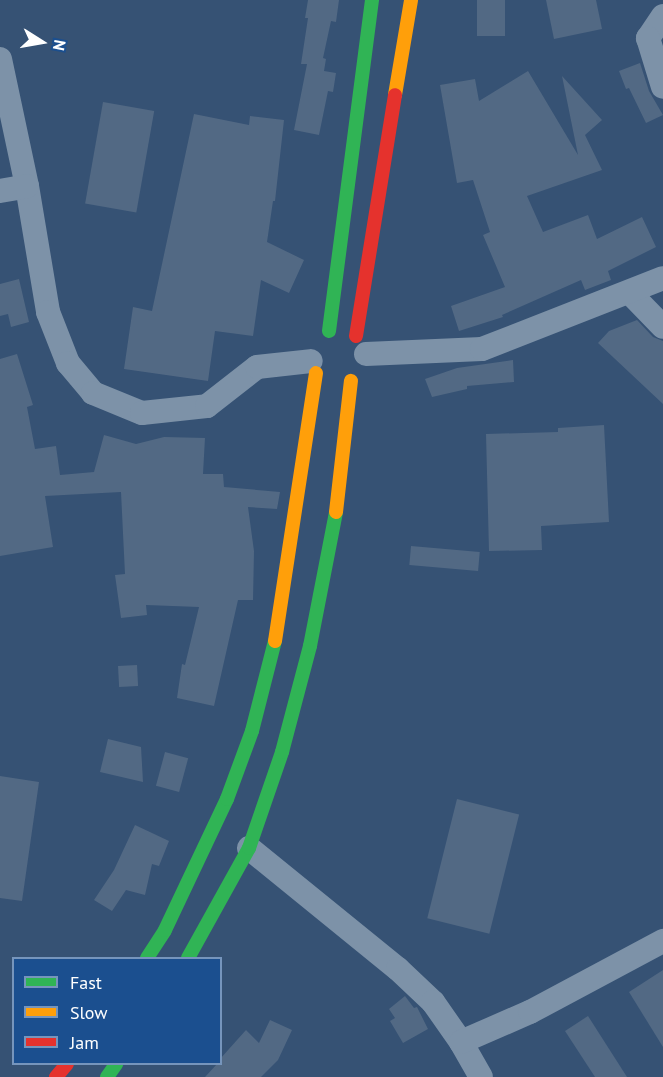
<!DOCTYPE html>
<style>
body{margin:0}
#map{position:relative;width:663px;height:1077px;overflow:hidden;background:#365274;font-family:"PT Sans",sans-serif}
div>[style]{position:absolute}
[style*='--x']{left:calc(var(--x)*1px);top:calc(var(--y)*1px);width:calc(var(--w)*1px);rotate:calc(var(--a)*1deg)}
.building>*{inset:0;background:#526984;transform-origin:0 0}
.street>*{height:24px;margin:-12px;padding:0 12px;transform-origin:12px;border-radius:12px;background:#7d92a8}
.fast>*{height:14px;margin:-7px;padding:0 7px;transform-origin:7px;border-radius:7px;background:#30b455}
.slow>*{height:14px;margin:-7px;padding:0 7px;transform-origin:7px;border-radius:7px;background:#ff9f0a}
.jam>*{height:14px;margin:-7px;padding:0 7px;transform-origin:7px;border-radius:7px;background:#e5322d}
span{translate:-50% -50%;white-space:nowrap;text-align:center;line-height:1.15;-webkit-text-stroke:6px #1b4f8f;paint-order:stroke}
.legend{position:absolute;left:12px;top:957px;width:210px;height:108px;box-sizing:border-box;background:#1b4f8f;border:2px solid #7695bc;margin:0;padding:8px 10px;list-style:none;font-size:18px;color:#fff}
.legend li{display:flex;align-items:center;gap:12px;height:30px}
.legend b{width:30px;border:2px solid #7695bc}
.north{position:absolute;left:12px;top:12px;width:60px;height:60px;-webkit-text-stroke:4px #1b4f8f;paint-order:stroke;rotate:101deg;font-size:16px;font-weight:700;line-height:24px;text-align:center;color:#fff}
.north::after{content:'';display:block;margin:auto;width:21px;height:27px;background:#fff;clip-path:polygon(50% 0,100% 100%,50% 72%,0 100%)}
</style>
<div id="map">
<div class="building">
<div style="clip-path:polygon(308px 0,339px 0,336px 22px,331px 21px,323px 58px,326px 59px,324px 71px,336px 73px,333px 92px,328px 91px,319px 135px,294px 130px,307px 64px,301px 64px,308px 18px,305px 18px)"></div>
<div style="left:477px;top:0;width:28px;height:36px"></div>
<div style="clip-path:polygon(546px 0,596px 0,602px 29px,554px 39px)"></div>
<div style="clip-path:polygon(640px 63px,649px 91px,663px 115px,646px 123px,629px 88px,626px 89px,619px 71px)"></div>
<div style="clip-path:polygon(528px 71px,578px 155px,562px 76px,602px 120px,585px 135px,602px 170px,527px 196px,543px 232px,588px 215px,597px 239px,642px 217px,656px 247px,608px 271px,611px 280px,585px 290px,581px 280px,502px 315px,503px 317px,459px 331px,451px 306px,505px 287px,483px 235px,490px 232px,473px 180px,457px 183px,440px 85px,475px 79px,479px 101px)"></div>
<div style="left:103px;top:102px;width:52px;height:103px;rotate:10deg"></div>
<div style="clip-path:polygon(194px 114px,249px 125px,250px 116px,284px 120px,275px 201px,273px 201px,267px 242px,304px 260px,289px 293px,261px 280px,253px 336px,215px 331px,208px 381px,124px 369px,133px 307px,152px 311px)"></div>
<div style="clip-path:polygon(19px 279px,29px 322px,11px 327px,8px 314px,0 316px,0 284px)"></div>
<div style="clip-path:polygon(637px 320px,653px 337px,663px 341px,663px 404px,598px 343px,609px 331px)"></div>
<div style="clip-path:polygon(17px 354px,33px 405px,27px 407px,35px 449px,56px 446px,60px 475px,94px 472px,104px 435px,136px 444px,164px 437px,205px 438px,203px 474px,223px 474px,224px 487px,280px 492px,277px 509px,248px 507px,254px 551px,253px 600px,238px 600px,214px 706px,177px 698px,182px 664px,185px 665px,199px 607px,146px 605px,147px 615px,121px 618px,115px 575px,125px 574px,121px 492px,45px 496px,53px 547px,0 556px,0 359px)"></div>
<div style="clip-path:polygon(513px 360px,514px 382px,467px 386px,467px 389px,432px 397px,425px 379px,457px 368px)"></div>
<div style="clip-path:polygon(604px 425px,609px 522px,541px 526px,542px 550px,489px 551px,486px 434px,558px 432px,558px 428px)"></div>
<div style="left:411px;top:546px;width:69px;height:19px;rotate:5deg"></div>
<div style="left:137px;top:665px;width:21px;height:19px;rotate:87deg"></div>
<div style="clip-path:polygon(108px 739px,141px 747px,143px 782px,100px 772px)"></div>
<div style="left:165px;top:752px;width:24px;height:35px;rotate:15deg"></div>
<div style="clip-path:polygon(0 776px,39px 782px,22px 901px,0 898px)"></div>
<div style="left:457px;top:799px;width:64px;height:123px;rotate:14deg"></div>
<div style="clip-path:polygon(135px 825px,169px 841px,159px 866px,152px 864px,145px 895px,126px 890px,112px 911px,94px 900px,114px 870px)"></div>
<div style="clip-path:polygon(663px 970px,663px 1047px,629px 992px)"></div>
<div style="clip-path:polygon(405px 996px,414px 1008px,417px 1007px,428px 1029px,403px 1043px,390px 1021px,395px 1018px,389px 1009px)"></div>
<div style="clip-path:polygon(588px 1016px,627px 1077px,595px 1077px,565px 1031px)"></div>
<div style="clip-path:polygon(270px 1020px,292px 1030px,278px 1060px,261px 1077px,205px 1077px,217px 1064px,220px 1064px,220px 1059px,246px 1030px,259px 1043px)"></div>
</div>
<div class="street">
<div style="--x:663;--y:16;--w:27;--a:124"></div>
<div style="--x:648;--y:38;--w:51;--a:73"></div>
<div style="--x:0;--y:59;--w:130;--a:78"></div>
<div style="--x:27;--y:186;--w:128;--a:80.5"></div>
<div style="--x:48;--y:312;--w:55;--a:68.6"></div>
<div style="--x:68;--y:363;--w:39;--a:50"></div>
<div style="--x:93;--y:393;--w:53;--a:22.2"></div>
<div style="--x:142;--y:413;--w:65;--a:-6.1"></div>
<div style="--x:207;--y:406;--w:63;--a:-38"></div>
<div style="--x:257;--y:367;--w:54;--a:-6.3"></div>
<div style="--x:0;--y:191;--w:27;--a:-10"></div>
<div style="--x:630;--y:293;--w:47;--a:45.9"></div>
<div style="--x:366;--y:354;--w:116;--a:-2.5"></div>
<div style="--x:482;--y:349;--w:194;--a:-21.4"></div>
<div style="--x:249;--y:848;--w:192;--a:39.1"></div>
<div style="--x:398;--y:969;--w:48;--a:43.3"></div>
<div style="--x:433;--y:1002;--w:49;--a:55"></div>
<div style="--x:461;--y:1042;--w:40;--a:60.3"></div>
<div style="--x:461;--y:1042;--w:75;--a:-23.5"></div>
<div style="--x:530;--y:1012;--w:151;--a:-28.1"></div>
</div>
<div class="fast">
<div style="--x:329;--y:331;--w:334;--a:-82.6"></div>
<div style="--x:147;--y:958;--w:33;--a:-57"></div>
<div style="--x:165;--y:930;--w:145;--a:-64.7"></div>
<div style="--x:227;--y:799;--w:72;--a:-69.8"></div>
<div style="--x:252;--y:731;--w:93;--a:-75.7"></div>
<div style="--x:188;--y:958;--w:126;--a:-61"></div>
<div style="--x:249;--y:848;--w:102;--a:-71"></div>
<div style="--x:282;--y:752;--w:110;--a:-75.2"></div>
<div style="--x:310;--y:646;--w:136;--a:-79"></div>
<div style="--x:107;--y:1077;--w:16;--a:-55"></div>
</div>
<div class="slow">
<div style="--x:395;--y:95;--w:96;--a:-80.4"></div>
<div style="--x:336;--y:512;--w:132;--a:-83.5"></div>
<div style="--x:275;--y:641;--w:271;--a:-81.3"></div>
</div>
<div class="jam">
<div style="--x:356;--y:336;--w:244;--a:-80.8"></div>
<div style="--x:56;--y:1077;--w:17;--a:-50"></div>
</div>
<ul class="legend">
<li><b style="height:8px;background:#30b455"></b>Fast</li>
<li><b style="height:8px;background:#ff9f0a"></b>Slow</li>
<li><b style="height:8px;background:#e5322d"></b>Jam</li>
</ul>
<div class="north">N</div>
</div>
